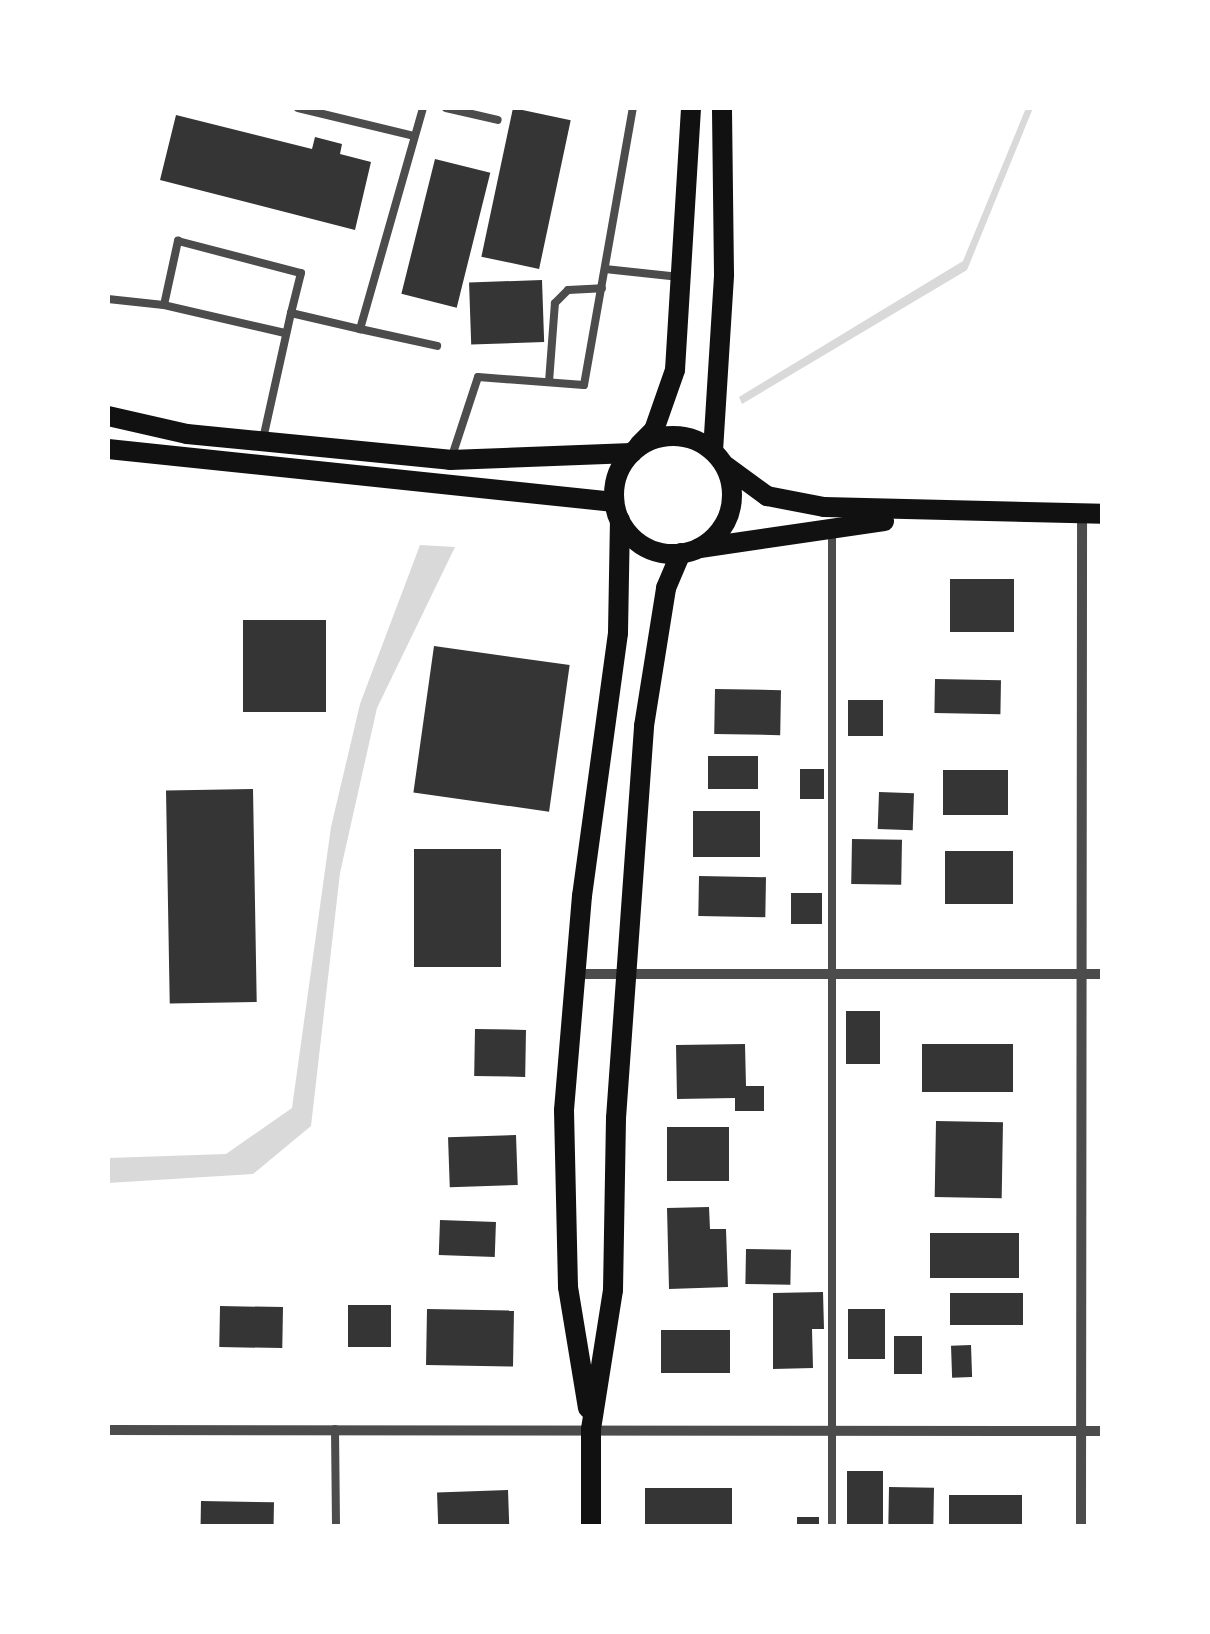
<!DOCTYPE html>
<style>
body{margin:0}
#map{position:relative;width:1210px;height:1634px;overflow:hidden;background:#fff;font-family:Arial,sans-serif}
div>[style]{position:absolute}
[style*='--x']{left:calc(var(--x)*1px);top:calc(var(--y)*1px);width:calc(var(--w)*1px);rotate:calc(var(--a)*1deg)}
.water>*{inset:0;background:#d9d9d9}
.building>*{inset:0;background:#353535;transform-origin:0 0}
.service>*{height:8px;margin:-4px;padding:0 4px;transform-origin:4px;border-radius:4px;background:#4c4c4c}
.minor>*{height:10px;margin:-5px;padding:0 5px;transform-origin:5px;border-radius:5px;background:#4c4c4c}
.secondary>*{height:20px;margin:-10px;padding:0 10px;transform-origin:10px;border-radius:10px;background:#111}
.secondary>.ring{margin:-10px;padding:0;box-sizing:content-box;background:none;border:20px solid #111;border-radius:50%}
span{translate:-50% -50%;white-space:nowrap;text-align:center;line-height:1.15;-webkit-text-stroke:8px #fff;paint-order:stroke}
.frame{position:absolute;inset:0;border:110px solid #fff;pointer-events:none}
</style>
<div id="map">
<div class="water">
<div style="clip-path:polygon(1026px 108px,1033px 108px,967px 270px,742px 404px,739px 397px,963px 261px)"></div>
<div style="clip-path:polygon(420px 545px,455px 547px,377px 708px,340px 873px,311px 1126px,253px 1174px,108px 1183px,108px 1158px,226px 1154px,292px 1108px,331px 827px,360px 704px)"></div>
</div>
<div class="building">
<div style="left:513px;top:108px;width:59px;height:152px;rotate:12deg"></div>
<div style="clip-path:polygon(176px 115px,312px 149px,315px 137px,342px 144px,340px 154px,371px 162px,355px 230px,160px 180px)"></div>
<div style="left:435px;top:159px;width:57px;height:139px;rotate:14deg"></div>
<div style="left:542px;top:280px;width:62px;height:73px;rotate:88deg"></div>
<div style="left:950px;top:579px;width:64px;height:53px"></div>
<div style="left:243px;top:620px;width:83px;height:92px"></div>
<div style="left:434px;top:646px;width:137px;height:148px;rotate:8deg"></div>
<div style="left:935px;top:679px;width:66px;height:34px;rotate:1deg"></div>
<div style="left:715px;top:689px;width:66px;height:45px;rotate:1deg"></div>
<div style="left:883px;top:700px;width:36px;height:35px;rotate:90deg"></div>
<div style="left:708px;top:756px;width:50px;height:33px"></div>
<div style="left:800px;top:769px;width:24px;height:30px"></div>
<div style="left:943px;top:770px;width:65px;height:45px"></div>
<div style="left:253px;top:789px;width:213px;height:87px;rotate:89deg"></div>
<div style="left:879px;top:792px;width:35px;height:37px;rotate:2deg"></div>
<div style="left:693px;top:811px;width:67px;height:46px"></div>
<div style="left:852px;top:839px;width:50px;height:45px;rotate:1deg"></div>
<div style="left:414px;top:849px;width:87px;height:118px"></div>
<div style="left:1013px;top:851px;width:53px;height:68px;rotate:90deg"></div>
<div style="left:699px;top:876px;width:67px;height:40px;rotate:1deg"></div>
<div style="left:791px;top:893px;width:31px;height:31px"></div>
<div style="left:846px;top:1011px;width:34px;height:53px"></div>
<div style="left:475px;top:1029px;width:51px;height:47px;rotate:1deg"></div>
<div style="clip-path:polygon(745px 1044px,746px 1086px,764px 1086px,764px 1111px,735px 1111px,735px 1098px,677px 1099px,676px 1045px)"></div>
<div style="left:1013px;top:1044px;width:48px;height:91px;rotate:90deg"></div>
<div style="left:936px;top:1121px;width:67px;height:76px;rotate:1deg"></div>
<div style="left:667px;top:1127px;width:62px;height:54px"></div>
<div style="left:516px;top:1135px;width:50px;height:68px;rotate:88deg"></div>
<div style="clip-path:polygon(709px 1207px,710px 1229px,726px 1229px,728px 1287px,669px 1289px,667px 1208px)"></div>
<div style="left:440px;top:1220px;width:56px;height:35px;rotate:2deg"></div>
<div style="left:930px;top:1233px;width:89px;height:45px"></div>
<div style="left:746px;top:1249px;width:45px;height:35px;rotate:1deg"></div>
<div style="clip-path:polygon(823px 1292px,824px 1329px,812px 1329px,813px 1368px,773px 1369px,773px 1293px)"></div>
<div style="left:1023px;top:1293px;width:32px;height:73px;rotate:90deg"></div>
<div style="left:348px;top:1305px;width:43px;height:42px"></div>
<div style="left:220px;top:1306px;width:63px;height:41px;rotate:1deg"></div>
<div style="left:427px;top:1309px;width:87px;height:56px;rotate:1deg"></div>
<div style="left:848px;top:1309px;width:37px;height:50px"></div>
<div style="left:661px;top:1330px;width:69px;height:43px"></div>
<div style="left:922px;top:1336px;width:38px;height:28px;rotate:90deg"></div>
<div style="left:971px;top:1345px;width:32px;height:20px;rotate:88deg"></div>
<div style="left:847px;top:1471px;width:36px;height:55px"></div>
<div style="left:889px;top:1487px;width:45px;height:39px;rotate:1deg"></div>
<div style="left:732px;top:1488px;width:38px;height:87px;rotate:90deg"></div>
<div style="left:508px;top:1490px;width:36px;height:71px;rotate:88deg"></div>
<div style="left:949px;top:1495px;width:73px;height:31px"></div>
<div style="left:201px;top:1501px;width:73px;height:25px;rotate:1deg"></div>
<div style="left:797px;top:1517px;width:22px;height:9px"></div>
</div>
<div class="service">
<div style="--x:298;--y:108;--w:119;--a:13.6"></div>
<div style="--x:423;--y:108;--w:230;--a:105.9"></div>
<div style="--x:360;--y:329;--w:79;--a:12.4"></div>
<div style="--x:446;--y:108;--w:53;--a:13"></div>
<div style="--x:605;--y:269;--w:75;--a:6.1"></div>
<div style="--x:108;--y:299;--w:56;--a:6.1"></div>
<div style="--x:285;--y:333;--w:124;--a:-167"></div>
<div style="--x:164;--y:305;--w:66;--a:-77.7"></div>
<div style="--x:178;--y:241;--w:127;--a:14.6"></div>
<div style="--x:301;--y:273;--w:41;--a:104"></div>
<div style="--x:549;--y:382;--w:79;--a:-85.7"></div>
<div style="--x:555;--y:303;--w:18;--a:-45"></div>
<div style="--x:568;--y:290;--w:34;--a:-3"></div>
<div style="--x:263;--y:439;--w:129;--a:-77.5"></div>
<div style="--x:291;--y:313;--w:71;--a:13.1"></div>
<div style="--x:452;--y:456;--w:83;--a:-71.8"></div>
<div style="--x:478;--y:377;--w:106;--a:4.3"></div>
<div style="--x:584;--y:385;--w:281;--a:-80"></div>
<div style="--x:335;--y:1429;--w:97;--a:89.4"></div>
<div style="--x:832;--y:1526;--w:995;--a:-90"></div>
</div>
<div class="minor">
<div style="--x:576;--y:974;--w:526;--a:0"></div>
<div style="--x:108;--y:1430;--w:994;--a:0.06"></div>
<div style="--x:1081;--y:1526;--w:1011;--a:-89.94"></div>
</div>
<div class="secondary">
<div style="--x:108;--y:416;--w:81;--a:12.8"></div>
<div style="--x:187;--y:434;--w:264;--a:5.6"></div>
<div style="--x:450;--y:460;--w:182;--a:-2.2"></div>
<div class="ring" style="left:614px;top:436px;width:98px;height:98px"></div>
<div style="--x:639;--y:445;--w:21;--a:-45"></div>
<div style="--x:654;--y:430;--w:64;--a:-70.7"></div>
<div style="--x:675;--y:370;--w:262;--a:-86.5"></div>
<div style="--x:108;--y:449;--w:509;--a:5.98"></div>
<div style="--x:713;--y:451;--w:177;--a:-86.4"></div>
<div style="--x:724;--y:274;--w:166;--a:-90.7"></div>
<div style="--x:726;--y:466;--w:51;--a:36.2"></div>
<div style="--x:767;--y:496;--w:58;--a:10.9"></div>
<div style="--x:824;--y:507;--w:278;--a:1.4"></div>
<div style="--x:700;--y:548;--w:186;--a:-8.3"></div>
<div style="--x:588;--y:1408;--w:123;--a:-99.4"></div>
<div style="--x:568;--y:1287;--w:177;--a:-91.3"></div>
<div style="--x:564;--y:1110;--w:215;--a:-85.2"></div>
<div style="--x:582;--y:896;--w:265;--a:-82.2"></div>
<div style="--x:618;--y:633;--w:113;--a:-89"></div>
<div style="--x:591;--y:1526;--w:97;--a:-90"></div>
<div style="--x:591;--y:1429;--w:141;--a:-81"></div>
<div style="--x:613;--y:1290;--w:172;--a:-89"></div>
<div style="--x:616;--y:1118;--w:393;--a:-85.9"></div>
<div style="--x:644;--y:726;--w:140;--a:-80.9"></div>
<div style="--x:666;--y:588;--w:38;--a:-67"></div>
</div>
<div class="frame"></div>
</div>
